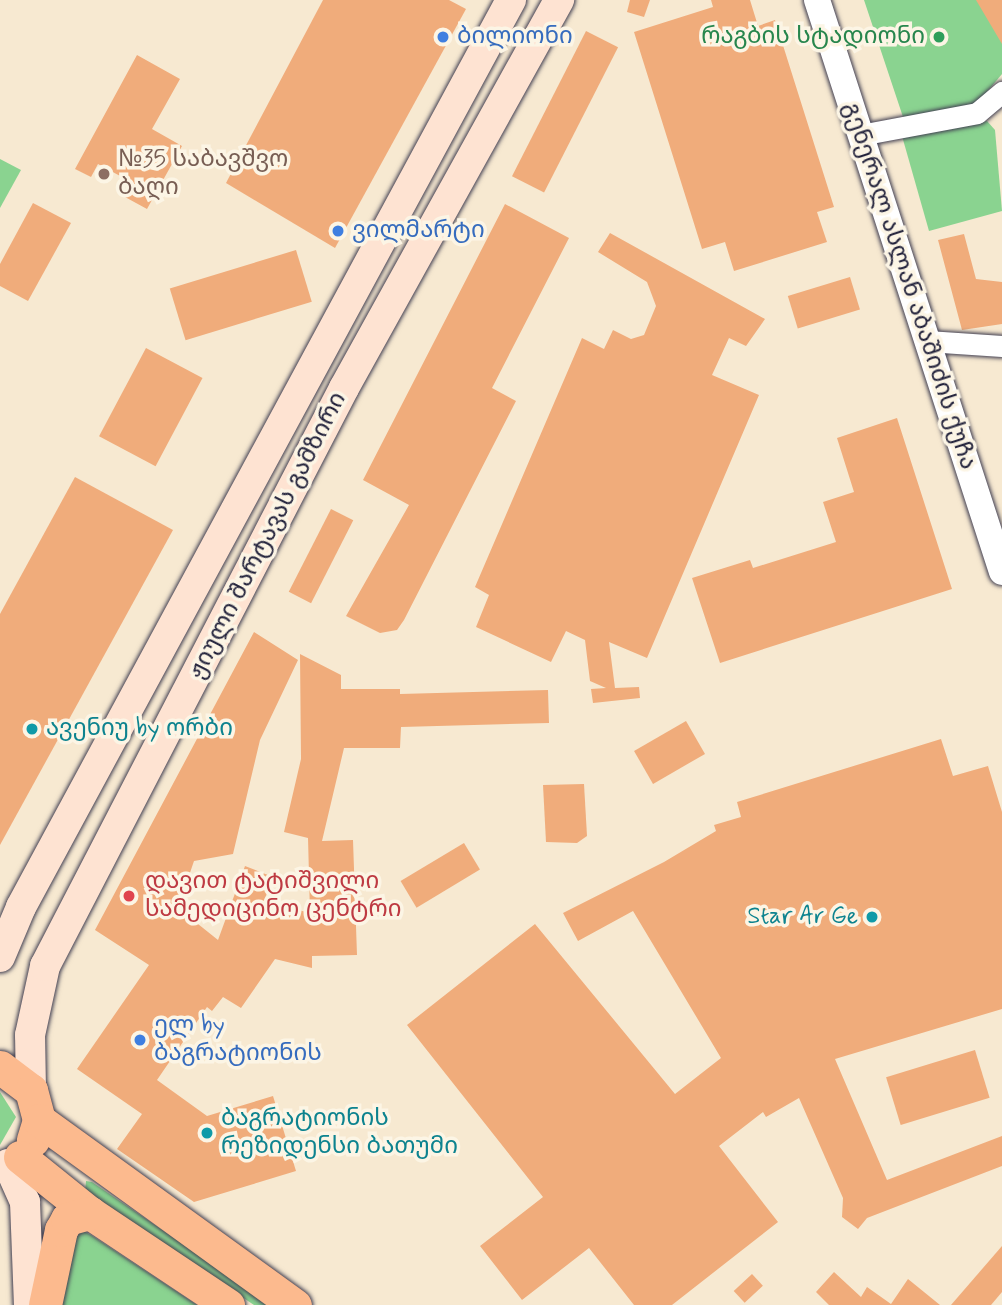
<!DOCTYPE html>
<meta charset="utf-8">
<style>
body{margin:0}
#map{position:relative;width:1002px;height:1305px;overflow:hidden;background:#f7e9d1;font-family:Mynerve,"Noto Sans Georgian",sans-serif}
div>[style]{position:absolute}
[style*='--x']{left:calc(var(--x)*1px);top:calc(var(--y)*1px);width:calc(var(--w)*1px);rotate:calc(var(--a)*1deg)}
.green>*{inset:0;background:#8ad390}
.building>*{inset:0;background:#f0ac7b;transform-origin:0 0}
.roads{filter:drop-shadow(0 0 2px #424052) drop-shadow(0 0 2px #424052)}
.minor>*{height:21px;margin:-10.5px;padding:0 10.5px;transform-origin:10.5px;border-radius:10.5px;background:#fff}
.tertiary>*{height:26px;margin:-13px;padding:0 13px;transform-origin:13px;border-radius:13px;background:#fff}
.secondary>*{height:30px;margin:-15px;padding:0 15px;transform-origin:15px;border-radius:15px;background:#fee3d2}
.primary>*{height:33px;margin:-16.5px;padding:0 16.5px;transform-origin:16.5px;border-radius:16.5px;background:#fcba8e}
.dots>*{width:19px;height:19px;translate:-50% -50%;box-sizing:border-box;border:4px solid #fcf5e5;border-radius:50%}
span{translate:-50% -50%;white-space:nowrap;text-align:center;line-height:1.15;-webkit-text-stroke:7px #fcf5e5;paint-order:stroke}
.shop-label{font-size:24px;color:#366cbe}
.left{translate:0 -50%;text-align:left}
.leisure-label{font-size:24px;color:#27864d}
.right{translate:-100% -50%;text-align:right}
.education-label{font-size:24px;color:#785e54}
.street-label{font-size:24px;color:#22223b}
.culture-label{font-size:24px;color:#0d838f}
.health-label{font-size:24px;color:#be3a42}
</style>
<div id="map">
<div class="green">
<div style="clip-path:polygon(864px 0,1002px 0,1002px 74px,975px 106px,903px 117px)"></div>
<div style="clip-path:polygon(987px 121px,995px 130px,1002px 211px,929px 231px,902px 136px)"></div>
<div style="clip-path:polygon(0 159px,21px 170px,0 208px)"></div>
<div style="clip-path:polygon(0 1092px,16px 1117px,0 1145px)"></div>
<div style="clip-path:polygon(86px 1181px,92px 1182px,272px 1305px,254px 1305px,85px 1192px)"></div>
<div style="clip-path:polygon(79px 1229px,91px 1235px,197px 1305px,52px 1305px)"></div>
</div>
<div class="building">
<div style="clip-path:polygon(323px 0,449px 0,466px 9px,335px 248px,226px 183px)"></div>
<div style="clip-path:polygon(630px 0,650px 0,644px 17px,627px 12px)"></div>
<div style="clip-path:polygon(711px 0,750px 0,758px 26px,775px 20px,834px 207px,817px 212px,827px 242px,734px 271px,725px 242px,702px 249px,634px 32px,713px 7px)"></div>
<div style="clip-path:polygon(976px 0,1002px 0,1002px 44px)"></div>
<div style="left:586px;top:31px;width:36px;height:163px;rotate:27deg"></div>
<div style="clip-path:polygon(137px 55px,180px 79px,152px 129px,182px 146px,147px 209px,125px 197px,133px 183px,98px 164px,91px 177px,75px 169px)"></div>
<div style="clip-path:polygon(33px 203px,71px 223px,28px 301px,0 286px,0 264px)"></div>
<div style="clip-path:polygon(505px 204px,569px 238px,492px 388px,516px 401px,404px 620px,397px 630px,380px 633px,346px 616px,409px 505px,363px 480px)"></div>
<div style="clip-path:polygon(610px 233px,765px 319px,746px 346px,729px 338px,712px 375px,759px 395px,647px 658px,609px 642px,615px 688px,639px 687px,640px 698px,593px 703px,591px 689px,606px 688px,590px 681px,585px 640px,566px 631px,551px 662px,476px 627px,489px 595px,475px 587px,582px 338px,604px 349px,613px 330px,631px 339px,644px 335px,656px 306px,647px 282px,598px 252px)"></div>
<div style="clip-path:polygon(964px 234px,976px 279px,1002px 282px,1002px 324px,962px 330px,938px 240px)"></div>
<div style="left:296px;top:250px;width:54px;height:132px;rotate:73deg"></div>
<div style="left:850px;top:277px;width:34px;height:65px;rotate:73deg"></div>
<div style="left:146px;top:348px;width:64px;height:100px;rotate:28deg"></div>
<div style="clip-path:polygon(897px 418px,952px 589px,720px 663px,692px 578px,750px 560px,753px 568px,836px 542px,823px 502px,854px 492px,837px 438px)"></div>
<div style="clip-path:polygon(75px 477px,173px 530px,0 845px,0 614px)"></div>
<div style="left:331px;top:509px;width:25px;height:93px;rotate:27deg"></div>
<div style="clip-path:polygon(254px 632px,298px 660px,260px 740px,233px 854px,194px 861px,178px 908px,218px 940px,245px 866px,273px 877px,264px 901px,310px 913px,308px 838px,284px 832px,301px 759px,300px 654px,341px 675px,341px 689px,400px 689px,400px 694px,548px 690px,549px 723px,401px 727px,400px 748px,344px 748px,322px 841px,353px 840px,357px 955px,312px 956px,312px 968px,275px 959px,241px 1008px,223px 997px,212px 1011px,207px 1007px,157px 1080px,207px 1116px,273px 1096px,296px 1171px,194px 1202px,117px 1149px,142px 1114px,77px 1069px,149px 965px,95px 930px)"></div>
<div style="left:686px;top:721px;width:38px;height:60px;rotate:60deg"></div>
<div style="clip-path:polygon(941px 739px,953px 776px,988px 766px,1002px 812px,1002px 1009px,835px 1059px,887px 1180px,1002px 1136px,1002px 1166px,867px 1218px,858px 1229px,842px 1217px,843px 1198px,799px 1098px,766px 1117px,763px 1112px,719px 1146px,778px 1222px,672px 1305px,634px 1305px,589px 1248px,522px 1300px,480px 1246px,543px 1197px,407px 1025px,535px 924px,675px 1094px,721px 1058px,633px 911px,578px 941px,563px 913px,664px 862px,716px 831px,714px 825px,741px 817px,737px 802px)"></div>
<div style="clip-path:polygon(584px 784px,587px 836px,577px 843px,546px 842px,543px 785px)"></div>
<div style="left:464px;top:843px;width:31px;height:74px;rotate:59deg"></div>
<div style="left:975px;top:1050px;width:50px;height:93px;rotate:73deg"></div>
<div style="clip-path:polygon(1002px 1246px,1002px 1292px,991px 1305px,951px 1305px)"></div>
<div style="clip-path:polygon(834px 1272px,861px 1297px,867px 1287px,891px 1304px,908px 1279px,940px 1305px,829px 1305px,816px 1292px)"></div>
<div style="left:752px;top:1274px;width:16px;height:25px;rotate:47deg"></div>
</div>
<div class="roads">
<div class="minor">
<div style="--x:860;--y:135;--w:119;--a:-10.6"></div>
<div style="--x:977;--y:113;--w:33;--a:-40"></div>
<div style="--x:927;--y:341;--w:75;--a:3.8"></div>
</div>
<div class="tertiary">
<div style="--x:817;--y:0;--w:601;--a:72.08"></div>
</div>
<div class="secondary">
<div style="--x:0;--y:957;--w:54;--a:-67.2"></div>
<div style="--x:21;--y:907;--w:1031;--a:-61.62"></div>
<div style="--x:31;--y:1090;--w:55;--a:-91"></div>
<div style="--x:30;--y:1035;--w:71;--a:-77.7"></div>
<div style="--x:45;--y:966;--w:651;--a:-62.65"></div>
<div style="--x:344;--y:388;--w:444;--a:-61"></div>
<div style="--x:8;--y:1164;--w:42;--a:65.9"></div>
<div style="--x:25;--y:1202;--w:103;--a:87.8"></div>
</div>
<div class="primary">
<div style="--x:0;--y:1067;--w:39;--a:37"></div>
<div style="--x:31;--y:1090;--w:31;--a:75"></div>
<div style="--x:39;--y:1120;--w:21;--a:107"></div>
<div style="--x:39;--y:1120;--w:316;--a:35.9"></div>
<div style="--x:20;--y:1157;--w:90;--a:38.7"></div>
<div style="--x:90;--y:1213;--w:166;--a:33.7"></div>
<div style="--x:45;--y:1305;--w:77;--a:-78"></div>
<div style="--x:61;--y:1230;--w:13;--a:-61"></div>
<div style="--x:67;--y:1219;--w:24;--a:-15"></div>
</div>
</div>
<div class="dots">
<div style="left:443px;top:37px;background:#3f7fe0"></div>
<div style="left:939px;top:37px;background:#2e9e5b"></div>
<div style="left:104px;top:174px;background:#8d6e63"></div>
<div style="left:338px;top:231px;background:#3f7fe0"></div>
<div style="left:32px;top:729px;background:#0f9aa8"></div>
<div style="left:129px;top:896px;background:#e0444e"></div>
<div style="left:872px;top:917px;background:#0f9aa8"></div>
<div style="left:140px;top:1040px;background:#3f7fe0"></div>
<div style="left:207px;top:1133px;background:#0f9aa8"></div>
</div>
<div class="shop-label">
<span class="left" style="left:457px;top:37px">ბილიონი</span>
<span class="left" style="left:352px;top:231px">ვილმარტი</span>
<span class="left" style="left:154px;top:1040px">ელ by<br>ბაგრატიონის</span>
</div>
<div class="leisure-label">
<span class="right" style="left:925px;top:37px">რაგბის სტადიონი</span>
</div>
<div class="education-label">
<span class="left" style="left:118px;top:174px">№35 საბავშვო<br>ბაღი</span>
</div>
<div class="street-label">
<span style="left:909px;top:286px;rotate:72deg">გენერალ ასლან აბაშიძის ქუჩა</span>
<span style="left:268px;top:536px;rotate:-63deg">ჟიული შარტავას გამზირი</span>
</div>
<div class="culture-label">
<span class="left" style="left:46px;top:729px">ავენიუ by ორბი</span>
<span class="right" style="left:858px;top:917px">Star Ar Ge</span>
<span class="left" style="left:221px;top:1133px">ბაგრატიონის<br>რეზიდენსი ბათუმი</span>
</div>
<div class="health-label">
<span class="left" style="left:145px;top:896px">დავით ტატიშვილი<br>სამედიცინო ცენტრი</span>
</div>
</div>
